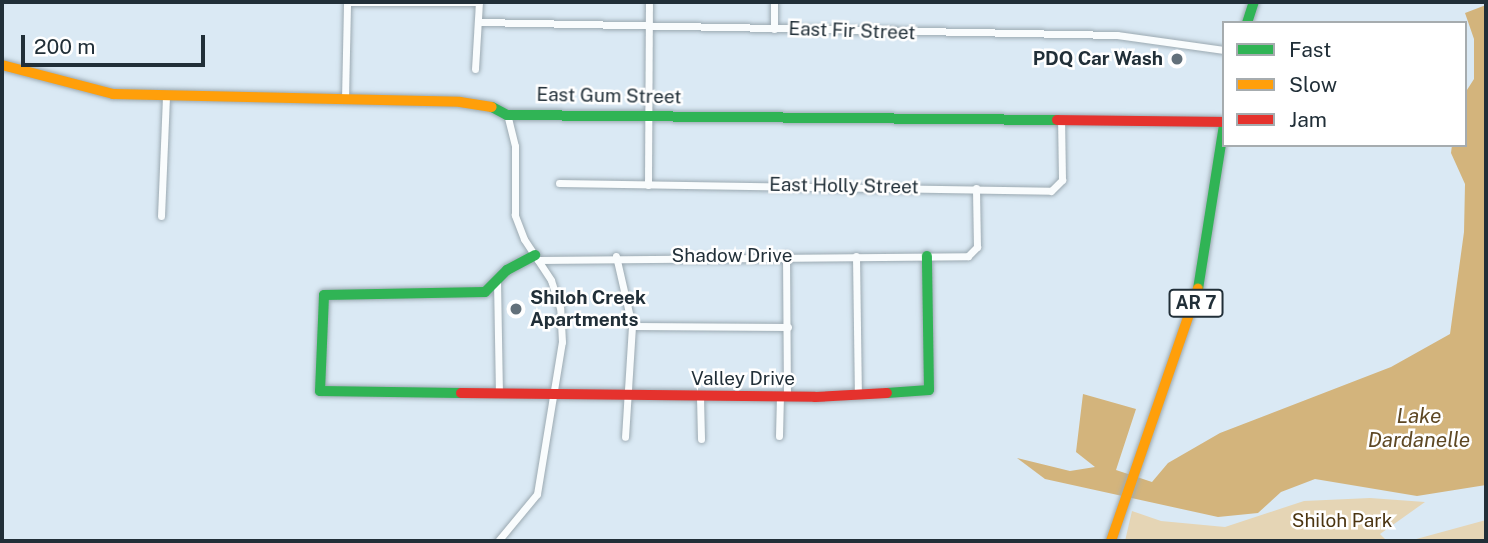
<!DOCTYPE html>
<style>
body{margin:0}
#map{position:relative;width:1488px;height:543px;overflow:hidden;background:#dae9f4;font-family:"Public Sans",sans-serif}
div>[style]{position:absolute}
[style*='--x']{left:calc(var(--x)*1px);top:calc(var(--y)*1px);width:calc(var(--w)*1px);rotate:calc(var(--a)*1deg)}
.green>*{inset:0;background:#e5d5b5}
.water>*{inset:0;background:#d3b47c}
.roads{filter:drop-shadow(0 0 2px #9ba9b1) drop-shadow(0 0 2px #9ba9b1)}
.street>*{height:7px;margin:-3.5px;padding:0 3.5px;transform-origin:3.5px;border-radius:3.5px;background:#f9fcfd}
.fast>*{height:10px;margin:-5px;padding:0 5px;transform-origin:5px;border-radius:5px;background:#30b455}
.slow>*{height:10px;margin:-5px;padding:0 5px;transform-origin:5px;border-radius:5px;background:#ff9f0a}
.jam>*{height:10px;margin:-5px;padding:0 5px;transform-origin:5px;border-radius:5px;background:#e5322d}
.dots>*{width:19px;height:19px;translate:-50% -50%;box-sizing:border-box;border:4px solid #fff;border-radius:50%}
span{translate:-50% -50%;white-space:nowrap;text-align:center;line-height:1.15;-webkit-text-stroke:5px #fff;paint-order:stroke}
.shield-label span{padding:2px 5px;background:#fff;border:2px solid;border-radius:5px;-webkit-text-stroke-width:0}
.shield-label{font-size:18px;color:#212f38;font-weight:700}
.street-label{font-size:19px;color:#212f38}
.poi-label{font-size:19px;color:#212f38;font-weight:700}
.right{translate:-100% -50%;text-align:right}
.left{translate:0 -50%;text-align:left}
.park-label{font-size:19px;color:#4b3511}
.water-label{font-size:21px;color:#5e4824;font-style:italic}
.frame{position:absolute;inset:0;border:4px solid #212f38;pointer-events:none}
.legend{position:absolute;left:1222px;top:21px;width:245px;height:126px;box-sizing:border-box;background:#fff;border:2px solid #a6acaf;margin:0;padding:9px 12px;list-style:none;font-size:21px;color:#212f38}
.legend li{display:flex;align-items:center;gap:14px;height:35px}
.legend b{width:35px;border:2px solid #a6acaf}
.scale{position:absolute;left:21px;top:35px;width:184px;height:32px;box-sizing:border-box;border:4px solid #212f38;border-top:0;padding-left:9px;font-size:21px;line-height:24px;white-space:nowrap;color:#212f38;-webkit-text-stroke:5px #fff;paint-order:stroke}
</style>
<div id="map">
<div class="green">
<div style="clip-path:polygon(1370px 498px,1425px 502px,1380px 534px,1387px 541px,1125px 541px,1132px 511px,1161px 521px,1225px 527px,1304px 501px)"></div>
<div style="clip-path:polygon(1486px 520px,1486px 541px,1409px 541px)"></div>
</div>
<div class="water">
<div style="clip-path:polygon(1486px 5px,1486px 485px,1417px 496px,1315px 479px,1281px 492px,1258px 513px,1218px 517px,1045px 479px,1017px 458px,1070px 471px,1095px 467px,1076px 452px,1083px 394px,1136px 409px,1116px 470px,1152px 482px,1168px 463px,1220px 433px,1391px 367px,1450px 334px,1464px 232px,1465px 184px,1451px 153px,1452px 145px,1465px 145px,1465px 93px,1474px 79px,1474px 39px,1465px 13px)"></div>
</div>
<div class="roads">
<div class="street">
<div style="--x:774;--y:2;--w:27;--a:90"></div>
<div style="--x:480;--y:22;--w:637;--a:1.17"></div>
<div style="--x:1117;--y:35;--w:108;--a:8"></div>
<div style="--x:475;--y:69;--w:67;--a:-86.6"></div>
<div style="--x:345;--y:100;--w:98;--a:-88.8"></div>
<div style="--x:347;--y:2;--w:132;--a:0"></div>
<div style="--x:559;--y:183;--w:492;--a:0.9"></div>
<div style="--x:1051;--y:191;--w:16;--a:-45"></div>
<div style="--x:1062;--y:180;--w:61;--a:-90.9"></div>
<div style="--x:648;--y:185;--w:183;--a:-89.7"></div>
<div style="--x:161;--y:216;--w:118;--a:-87.6"></div>
<div style="--x:786;--y:255;--w:141;--a:89.6"></div>
<div style="--x:616;--y:256;--w:72;--a:77.1"></div>
<div style="--x:632;--y:326;--w:111;--a:93.6"></div>
<div style="--x:856;--y:256;--w:139;--a:89.2"></div>
<div style="--x:538;--y:260;--w:430;--a:-0.5"></div>
<div style="--x:968;--y:256;--w:13;--a:-45"></div>
<div style="--x:977;--y:247;--w:59;--a:-91"></div>
<div style="--x:497;--y:280;--w:114;--a:89"></div>
<div style="--x:632;--y:326;--w:156;--a:0.4"></div>
<div style="--x:700;--y:397;--w:42;--a:88.6"></div>
<div style="--x:779;--y:436;--w:40;--a:-88.6"></div>
<div style="--x:498;--y:541;--w:61;--a:-50.3"></div>
<div style="--x:537;--y:494;--w:154;--a:-80.7"></div>
<div style="--x:562;--y:342;--w:34;--a:-93"></div>
<div style="--x:560;--y:308;--w:29;--a:-108"></div>
<div style="--x:551;--y:280;--w:49;--a:-123.4"></div>
<div style="--x:524;--y:239;--w:26;--a:-111"></div>
<div style="--x:515;--y:215;--w:69;--a:-90"></div>
<div style="--x:515;--y:146;--w:32;--a:-104"></div>
</div>
<div class="fast">
<div style="--x:1247;--y:23;--w:22;--a:-72"></div>
<div style="--x:492;--y:107;--w:17;--a:28"></div>
<div style="--x:507;--y:115;--w:550;--a:0.52"></div>
<div style="--x:1198;--y:289;--w:166;--a:-81"></div>
<div style="--x:461;--y:393;--w:141;--a:-179.2"></div>
<div style="--x:320;--y:391;--w:96;--a:-87.6"></div>
<div style="--x:324;--y:295;--w:161;--a:-1.1"></div>
<div style="--x:485;--y:292;--w:31;--a:-45"></div>
<div style="--x:507;--y:270;--w:32;--a:-28"></div>
<div style="--x:887;--y:393;--w:42;--a:-4.1"></div>
<div style="--x:929;--y:390;--w:134;--a:-90.9"></div>
</div>
<div class="slow">
<div style="--x:2;--y:65;--w:115;--a:14.6"></div>
<div style="--x:113;--y:94;--w:347;--a:1.3"></div>
<div style="--x:460;--y:102;--w:32;--a:9"></div>
<div style="--x:1111;--y:541;--w:267;--a:-71"></div>
</div>
<div class="jam">
<div style="--x:1057;--y:120;--w:167;--a:0.7"></div>
<div style="--x:461;--y:393;--w:354;--a:0.6"></div>
<div style="--x:815;--y:397;--w:72;--a:-3.2"></div>
</div>
</div>
<div class="dots">
<div style="left:1177px;top:59px;background:#62707a"></div>
<div style="left:516px;top:309px;background:#62707a"></div>
</div>
<div class="shield-label">
<span style="left:1196px;top:303px">AR 7</span>
</div>
<div class="street-label">
<span style="left:852px;top:31px;rotate:2deg">East Fir Street</span>
<span style="left:609px;top:96px;rotate:1deg">East Gum Street</span>
<span style="left:844px;top:186px;rotate:1deg">East Holly Street</span>
<span style="left:732px;top:256px">Shadow Drive</span>
<span style="left:743px;top:379px">Valley Drive</span>
</div>
<div class="poi-label">
<span class="right" style="left:1163px;top:59px">PDQ Car Wash</span>
<span class="left" style="left:530px;top:309px">Shiloh Creek<br>Apartments</span>
</div>
<div class="park-label">
<span style="left:1342px;top:521px">Shiloh Park</span>
</div>
<div class="water-label">
<span style="left:1419px;top:428px">Lake<br>Dardanelle</span>
</div>
<div class="frame"></div>
<ul class="legend">
<li><b style="height:9px;background:#30b455"></b>Fast</li>
<li><b style="height:9px;background:#ff9f0a"></b>Slow</li>
<li><b style="height:9px;background:#e5322d"></b>Jam</li>
</ul>
<div class="scale">200 m</div>
</div>
